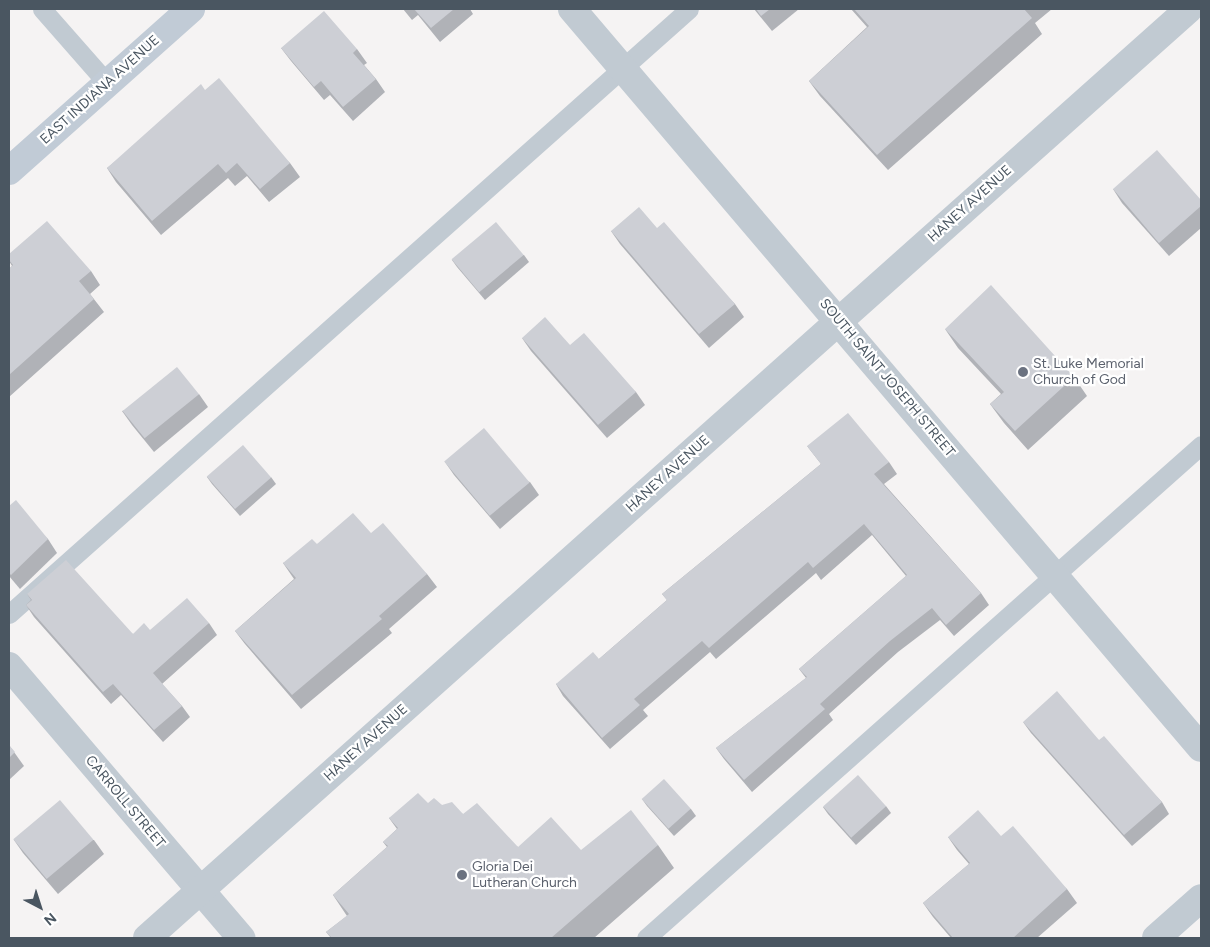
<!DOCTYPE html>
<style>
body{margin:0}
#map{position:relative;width:1210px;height:947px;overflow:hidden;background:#f5f3f3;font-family:Figtree,sans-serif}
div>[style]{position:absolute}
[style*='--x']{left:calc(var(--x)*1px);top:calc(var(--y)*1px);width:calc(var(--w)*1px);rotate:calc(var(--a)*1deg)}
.lane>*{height:19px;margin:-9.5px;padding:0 9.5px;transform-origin:9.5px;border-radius:9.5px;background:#c1cad2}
.street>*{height:28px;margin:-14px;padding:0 14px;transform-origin:14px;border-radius:14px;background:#c1cad2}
.secondary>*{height:28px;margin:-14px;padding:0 14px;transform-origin:14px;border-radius:14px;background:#c1cbd6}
.wall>*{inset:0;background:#b0b2b7}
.building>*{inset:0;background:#cdcfd5;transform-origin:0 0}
.dots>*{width:14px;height:14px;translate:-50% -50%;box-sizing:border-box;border:2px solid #fff;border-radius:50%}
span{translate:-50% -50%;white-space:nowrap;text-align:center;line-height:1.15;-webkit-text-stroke:4.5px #fff;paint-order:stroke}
.street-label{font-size:14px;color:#4a5661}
.worship-label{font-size:14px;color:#5b616d}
.left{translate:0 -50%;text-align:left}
.frame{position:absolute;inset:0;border:10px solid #4a5661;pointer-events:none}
.north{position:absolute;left:15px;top:882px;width:50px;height:50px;-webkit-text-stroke:4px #fff;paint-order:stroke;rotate:140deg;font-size:14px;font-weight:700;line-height:20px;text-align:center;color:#4a5661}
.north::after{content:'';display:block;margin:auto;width:18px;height:22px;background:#4a5661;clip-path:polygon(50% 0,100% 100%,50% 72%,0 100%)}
</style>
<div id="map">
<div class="lane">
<div style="--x:42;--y:9;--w:98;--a:48.7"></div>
<div style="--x:9;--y:614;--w:910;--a:-41.66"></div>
<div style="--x:646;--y:938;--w:742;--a:-41.61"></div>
</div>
<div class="street">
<div style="--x:572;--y:9;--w:970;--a:49.6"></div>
<div style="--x:9;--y:666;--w:358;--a:49.5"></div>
<div style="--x:147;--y:938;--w:1396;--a:-41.72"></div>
<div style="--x:1156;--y:938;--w:60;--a:-41.6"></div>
</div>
<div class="secondary">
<div style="--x:9;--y:171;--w:244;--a:-41.7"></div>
</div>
<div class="wall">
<div style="clip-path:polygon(403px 9px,470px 9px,473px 14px,440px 42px,418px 15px,412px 20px)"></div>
<div style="clip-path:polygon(754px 9px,799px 9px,772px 31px)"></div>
<div style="clip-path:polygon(851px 9px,1052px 9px,1035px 23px,1042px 34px,888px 170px,820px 96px,809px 81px,867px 27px)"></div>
<div style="clip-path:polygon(281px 48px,357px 49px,367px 63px,364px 65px,376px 79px,385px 92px,353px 121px,330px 95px,324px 100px,291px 61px)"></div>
<div style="clip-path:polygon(205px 90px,290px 163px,300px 177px,269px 202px,247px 176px,235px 186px,228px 178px,161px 235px,116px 182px,107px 168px)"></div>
<div style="clip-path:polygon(1113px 189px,1201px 200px,1201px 228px,1169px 256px,1122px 203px)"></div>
<div style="clip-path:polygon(657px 228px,735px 304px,744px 317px,709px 348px,620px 244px,611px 231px)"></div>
<div style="clip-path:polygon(9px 254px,91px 271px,100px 285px,90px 294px,104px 312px,9px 397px,9px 269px,12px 266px,9px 261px)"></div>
<div style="clip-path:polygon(524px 255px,529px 262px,485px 300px,457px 267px,452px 260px)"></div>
<div style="clip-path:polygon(945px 329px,1074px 377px,1087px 396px,1028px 450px,1004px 423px,990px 404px,1001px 394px,958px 348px)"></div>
<div style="clip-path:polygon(522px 338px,570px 345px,636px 392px,645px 405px,607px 438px,531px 351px)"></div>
<div style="clip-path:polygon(199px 394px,208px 407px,154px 452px,132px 425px,122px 411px)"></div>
<div style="clip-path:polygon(807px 446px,889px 462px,897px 474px,884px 484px,981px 593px,989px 605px,954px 636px,940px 620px,898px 652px,829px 714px,833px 720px,752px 792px,724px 759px,716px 748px,806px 678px,799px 669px,906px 576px,872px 535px,821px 580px,816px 573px,716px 659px,710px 652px,643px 710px,648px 716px,610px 749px,563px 696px,556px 684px,599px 659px,667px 600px,662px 594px,821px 464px)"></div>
<div style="clip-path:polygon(445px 462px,530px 482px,539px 495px,500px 529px,454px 475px)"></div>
<div style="clip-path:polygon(207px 477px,271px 477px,276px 484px,240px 516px,212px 484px)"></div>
<div style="clip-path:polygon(9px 506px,48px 539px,57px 553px,20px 589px,9px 576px)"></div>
<div style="clip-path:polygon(371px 533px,427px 574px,437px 587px,389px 629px,392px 633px,301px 709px,245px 644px,235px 631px,294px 579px,283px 563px,317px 544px)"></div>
<div style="clip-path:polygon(27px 594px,133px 634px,150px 630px,209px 623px,217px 635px,162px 684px,182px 706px,190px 717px,163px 742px,121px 695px,111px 704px,34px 617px,26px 605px,31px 600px)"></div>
<div style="clip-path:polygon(1023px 722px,1099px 740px,1162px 802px,1169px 814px,1132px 846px,1031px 733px)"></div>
<div style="clip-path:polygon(9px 745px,24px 766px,9px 780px)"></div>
<div style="clip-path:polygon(642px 799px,691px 809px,696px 816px,674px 836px,647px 806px)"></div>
<div style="clip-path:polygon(428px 803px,442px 805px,463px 814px,518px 847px,581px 850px,658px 845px,674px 868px,594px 938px,331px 938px,326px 932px,347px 916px,333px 895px,387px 847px,383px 842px,397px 829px,389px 818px)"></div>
<div style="clip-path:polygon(886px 806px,891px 813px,856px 845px,828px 814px,823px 807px)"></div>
<div style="clip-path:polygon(1001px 836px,1067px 889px,1077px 903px,1037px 938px,951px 938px,933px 917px,923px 903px,969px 864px,957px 850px,948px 837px)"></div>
<div style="clip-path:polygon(14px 840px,94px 840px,104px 854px,58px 894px,23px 853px)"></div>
</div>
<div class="building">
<div style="clip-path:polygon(414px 9px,454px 9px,431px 28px)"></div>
<div style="clip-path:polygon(756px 9px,770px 9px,761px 16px)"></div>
<div style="clip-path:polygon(854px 9px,1024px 9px,1032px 18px,877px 155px,809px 81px,869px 26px)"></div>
<div style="clip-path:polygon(324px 11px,357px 49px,353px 53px,376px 79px,343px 107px,321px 81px,314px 87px,281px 48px)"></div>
<div style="clip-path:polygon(219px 78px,290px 163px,260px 189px,237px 163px,226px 173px,218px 164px,152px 221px,107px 168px,201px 84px,205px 90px)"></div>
<div style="clip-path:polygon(1157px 150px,1201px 200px,1201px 206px,1159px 243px,1113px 189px)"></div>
<div style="clip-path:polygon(639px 207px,657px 228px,664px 222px,735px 304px,699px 334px,611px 231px)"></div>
<div style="clip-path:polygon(47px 221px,91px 271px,79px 281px,94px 299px,9px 375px,9px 269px,13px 265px,9px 260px,9px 254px)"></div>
<div style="left:496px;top:222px;width:43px;height:58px;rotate:50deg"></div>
<div style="clip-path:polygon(991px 285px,1074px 377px,1015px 431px,990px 404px,1004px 392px,945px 329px)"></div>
<div style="clip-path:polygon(545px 317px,570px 345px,584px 333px,636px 392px,598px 425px,522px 338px)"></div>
<div style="left:177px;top:367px;width:35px;height:70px;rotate:51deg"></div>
<div style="clip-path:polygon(848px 413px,889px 462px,874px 474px,981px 593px,946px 625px,932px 608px,890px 641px,820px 704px,825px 709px,744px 780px,716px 748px,807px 677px,799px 669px,907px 575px,864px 524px,813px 568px,808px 562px,709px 648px,702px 641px,634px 699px,640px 705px,602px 738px,556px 684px,593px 652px,599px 659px,667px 600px,662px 594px,821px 464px,807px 446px)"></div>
<div style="left:484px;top:428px;width:71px;height:52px;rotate:50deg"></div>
<div style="left:243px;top:445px;width:43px;height:48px;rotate:49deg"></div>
<div style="clip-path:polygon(16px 500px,48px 539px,11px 575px,9px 573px,9px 506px)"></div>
<div style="clip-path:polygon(353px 513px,371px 533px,383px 523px,427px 574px,379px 616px,382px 619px,292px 695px,235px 631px,296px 578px,283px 563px,312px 539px,317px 544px)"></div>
<div style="clip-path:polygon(66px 560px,133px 634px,144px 623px,150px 630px,187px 598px,209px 623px,153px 673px,182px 706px,154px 730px,113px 684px,103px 692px,26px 605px,32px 600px,27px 594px)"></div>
<div style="clip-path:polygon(1057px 691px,1099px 740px,1104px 736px,1162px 802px,1124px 835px,1023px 722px)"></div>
<div style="clip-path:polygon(9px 745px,15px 752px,9px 758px)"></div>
<div style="left:858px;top:775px;width:42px;height:47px;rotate:48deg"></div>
<div style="left:664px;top:779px;width:40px;height:30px;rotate:48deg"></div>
<div style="clip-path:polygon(418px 793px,428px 803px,434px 798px,442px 805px,452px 802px,463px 814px,477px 803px,518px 847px,551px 817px,581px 850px,631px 810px,658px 845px,551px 938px,332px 938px,326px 932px,349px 914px,333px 895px,388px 846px,383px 842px,398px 828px,389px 818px)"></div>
<div style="left:60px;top:800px;width:52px;height:61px;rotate:50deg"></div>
<div style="clip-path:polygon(978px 810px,1001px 836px,1013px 826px,1067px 889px,1013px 938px,953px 938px,923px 903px,970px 863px,948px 837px)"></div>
</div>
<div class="dots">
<div style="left:1023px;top:372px;background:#6b7280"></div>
<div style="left:462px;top:875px;background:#6b7280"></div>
</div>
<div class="street-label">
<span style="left:100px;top:90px;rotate:-42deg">EAST INDIANA AVENUE</span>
<span style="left:970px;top:204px;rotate:-42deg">HANEY AVENUE</span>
<span style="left:887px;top:378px;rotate:50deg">SOUTH SAINT JOSEPH STREET</span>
<span style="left:668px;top:474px;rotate:-42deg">HANEY AVENUE</span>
<span style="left:366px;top:743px;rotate:-42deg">HANEY AVENUE</span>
<span style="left:125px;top:802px;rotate:50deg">CARROLL STREET</span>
</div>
<div class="worship-label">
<span class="left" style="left:1033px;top:372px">St. Luke Memorial<br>Church of God</span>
<span class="left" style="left:472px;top:875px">Gloria Dei<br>Lutheran Church</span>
</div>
<div class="frame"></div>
<div class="north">N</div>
</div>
